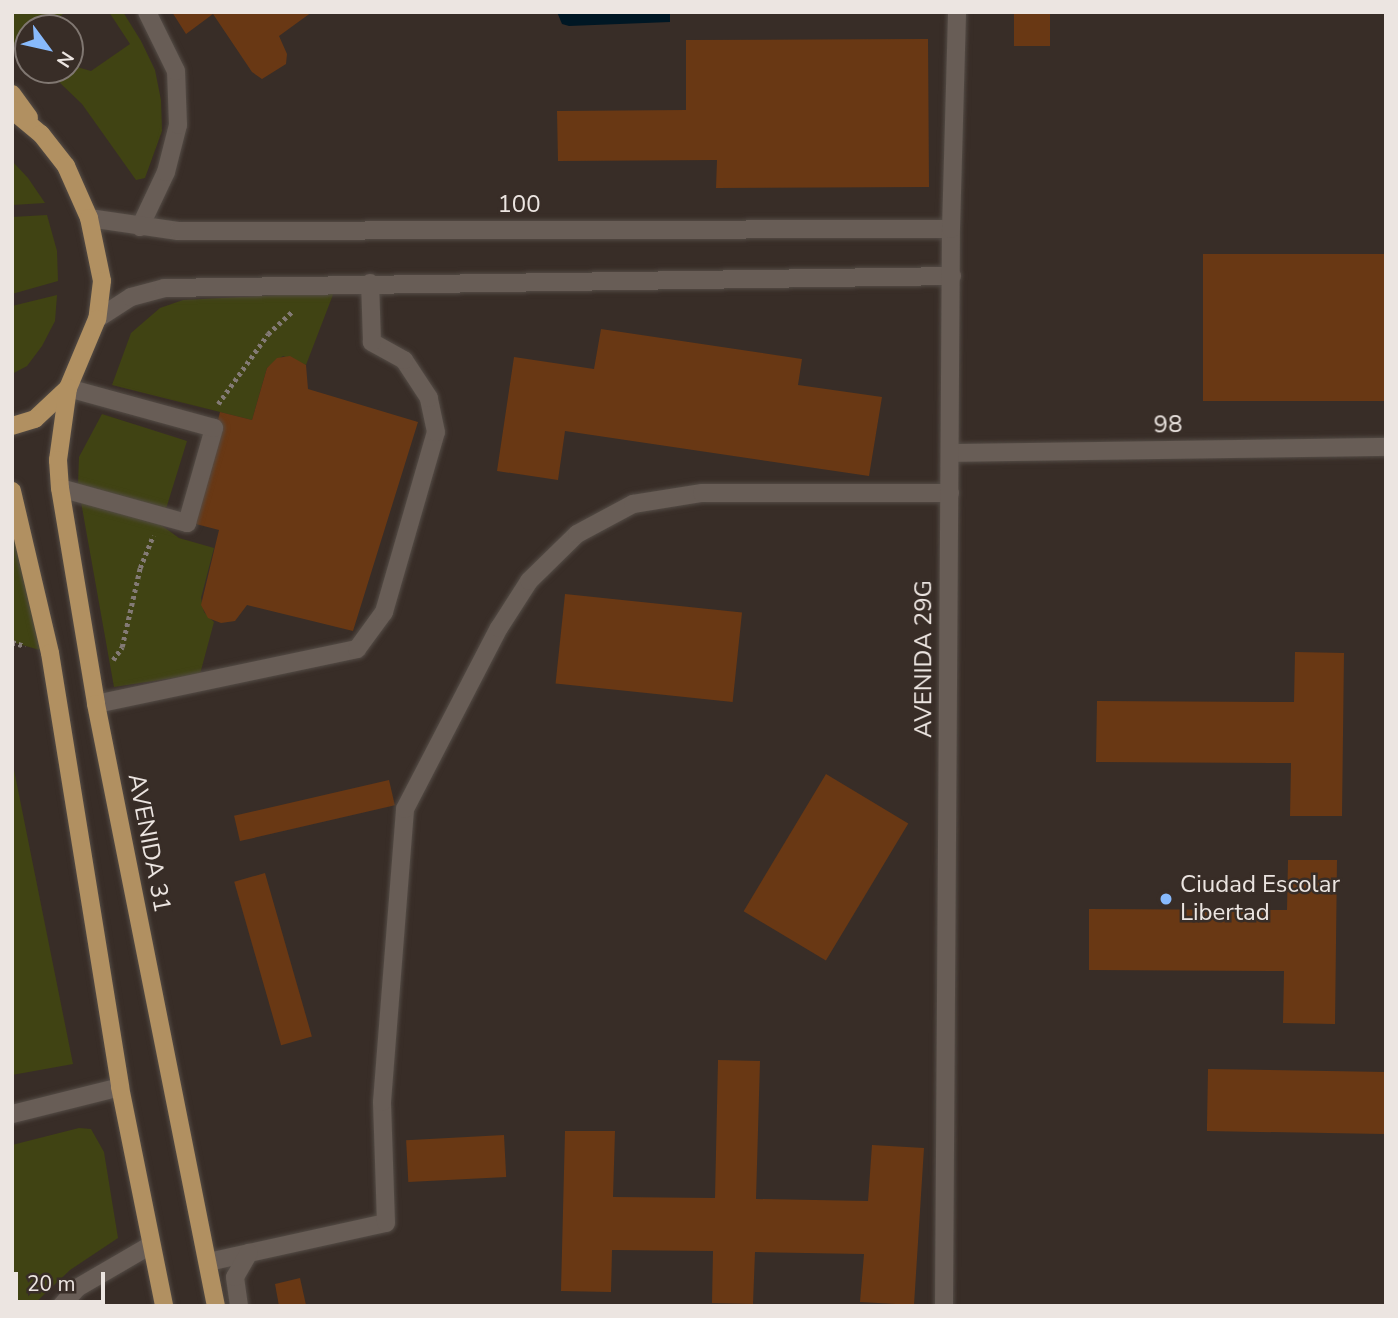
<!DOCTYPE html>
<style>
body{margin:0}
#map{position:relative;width:1398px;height:1318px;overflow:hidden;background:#382d27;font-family:"Nunito Sans",sans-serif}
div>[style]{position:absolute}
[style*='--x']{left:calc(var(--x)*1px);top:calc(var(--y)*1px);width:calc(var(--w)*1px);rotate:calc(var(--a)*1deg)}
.green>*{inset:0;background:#404313}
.water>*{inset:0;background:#001724}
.building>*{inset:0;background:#693814;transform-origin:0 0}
.path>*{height:4.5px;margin-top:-2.25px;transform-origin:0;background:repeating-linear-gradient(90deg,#837a75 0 3.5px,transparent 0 7px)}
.roads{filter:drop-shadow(0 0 2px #544c46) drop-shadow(0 0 2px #544c46)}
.lane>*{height:18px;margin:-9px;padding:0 9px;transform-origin:9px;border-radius:9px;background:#685d56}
.street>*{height:18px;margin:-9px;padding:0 9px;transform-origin:9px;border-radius:9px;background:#685d56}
.primary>*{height:18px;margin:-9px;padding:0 9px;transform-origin:9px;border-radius:9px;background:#b19061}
.dots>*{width:19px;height:19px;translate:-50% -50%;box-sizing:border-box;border:4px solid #382d27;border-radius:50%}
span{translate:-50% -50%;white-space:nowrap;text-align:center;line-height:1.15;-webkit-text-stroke:5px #382d27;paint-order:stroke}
.street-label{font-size:24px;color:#ece5e1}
.poi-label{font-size:24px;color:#ece5e1}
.left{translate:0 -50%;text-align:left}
.frame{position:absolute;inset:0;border:14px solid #ece5e1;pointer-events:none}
.north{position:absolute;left:14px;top:14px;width:70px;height:70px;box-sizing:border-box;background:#382d27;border:2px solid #807771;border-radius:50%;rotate:123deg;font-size:19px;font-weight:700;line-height:28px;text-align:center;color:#ece5e1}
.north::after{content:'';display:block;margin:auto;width:24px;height:32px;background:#88bafc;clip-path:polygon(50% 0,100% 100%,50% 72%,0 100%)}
.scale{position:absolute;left:14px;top:1272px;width:91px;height:32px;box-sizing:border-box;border:4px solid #ece5e1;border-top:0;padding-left:9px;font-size:21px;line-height:24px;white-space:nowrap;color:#ece5e1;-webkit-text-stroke:5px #382d27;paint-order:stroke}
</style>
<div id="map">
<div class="green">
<div style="clip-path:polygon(12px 12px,66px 12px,56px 19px,57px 28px,28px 28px,26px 57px,12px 43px)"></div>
<div style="clip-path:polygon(109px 12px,123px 12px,141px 41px,155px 70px,161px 100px,162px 131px,145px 178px,136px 180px,82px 104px,58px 81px,77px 67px,91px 71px,130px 44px)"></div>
<div style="clip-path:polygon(12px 161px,28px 178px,45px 203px,12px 205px)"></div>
<div style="clip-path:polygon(47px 215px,57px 251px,58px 281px,12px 294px,12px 217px)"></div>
<div style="clip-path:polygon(334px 292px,306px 365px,283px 356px,267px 368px,252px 420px,112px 385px,131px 333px,160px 308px,183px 300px)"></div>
<div style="clip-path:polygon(57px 295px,55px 321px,42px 346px,27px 366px,12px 374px,12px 306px)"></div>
<div style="clip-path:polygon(102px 414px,187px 441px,161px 525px,179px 538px,214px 548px,201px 598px,204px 612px,214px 622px,200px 674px,114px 687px,78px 485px,79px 457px)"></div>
<div style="clip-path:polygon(12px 491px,50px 653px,12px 642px)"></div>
<div style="clip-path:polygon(12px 760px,73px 1064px,12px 1075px)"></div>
<div style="clip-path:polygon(79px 1128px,91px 1129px,104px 1152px,118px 1238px,70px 1270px,32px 1306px,12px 1306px,12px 1145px)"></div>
</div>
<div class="water">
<div style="clip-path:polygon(557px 12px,670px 12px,670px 22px,569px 26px,562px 24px)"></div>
</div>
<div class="building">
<div style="clip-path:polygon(172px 12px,312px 12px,279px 36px,287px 54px,286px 64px,262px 79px,252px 72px,213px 14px,186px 34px)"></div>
<div style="left:1014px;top:12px;width:36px;height:34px"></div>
<div style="clip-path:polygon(928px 39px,929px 187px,716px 188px,717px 160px,558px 161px,557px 111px,686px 110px,686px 40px)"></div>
<div style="left:1203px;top:254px;width:183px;height:147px"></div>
<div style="clip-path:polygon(601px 329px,802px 359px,798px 385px,882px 397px,869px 476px,565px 431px,558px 480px,497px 471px,514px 357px,594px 369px)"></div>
<div style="clip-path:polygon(290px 356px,306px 365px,308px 389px,418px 422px,353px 631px,247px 605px,235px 621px,221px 623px,208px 618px,201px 605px,219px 530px,192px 523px,220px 412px,252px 420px,267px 368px,277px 358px)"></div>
<div style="left:565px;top:594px;width:178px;height:90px;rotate:6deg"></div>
<div style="clip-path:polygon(1295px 652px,1344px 653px,1342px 816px,1290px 816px,1291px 763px,1096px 762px,1097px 701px,1294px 702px)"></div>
<div style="left:826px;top:774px;width:96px;height:160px;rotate:31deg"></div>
<div style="left:389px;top:780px;width:26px;height:159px;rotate:77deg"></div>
<div style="clip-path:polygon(1288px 860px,1337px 860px,1335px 1024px,1283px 1023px,1284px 971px,1089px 970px,1089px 909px,1287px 910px)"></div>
<div style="left:265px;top:873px;width:170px;height:32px;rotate:74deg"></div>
<div style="clip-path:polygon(718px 1060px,760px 1061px,756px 1199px,868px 1201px,872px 1145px,924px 1148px,914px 1305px,860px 1302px,864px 1254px,755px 1252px,753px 1304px,712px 1303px,713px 1251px,612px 1250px,611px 1292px,561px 1291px,565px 1131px,615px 1131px,613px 1197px,715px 1198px)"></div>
<div style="left:1208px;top:1069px;width:178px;height:62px;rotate:1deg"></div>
<div style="left:504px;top:1135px;width:42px;height:98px;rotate:87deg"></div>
<div style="clip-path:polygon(300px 1278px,306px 1305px,279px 1306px,275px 1284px)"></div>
</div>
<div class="path">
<div style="--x:218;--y:404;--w:86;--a:-54.5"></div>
<div style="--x:268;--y:334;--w:34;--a:-43"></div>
<div style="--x:12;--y:642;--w:14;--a:17"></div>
<div style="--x:113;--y:660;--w:16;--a:-55"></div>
<div style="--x:122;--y:647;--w:81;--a:-77.2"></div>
<div style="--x:140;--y:568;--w:35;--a:-68"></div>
</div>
<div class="roads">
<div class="lane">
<div style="--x:140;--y:227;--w:61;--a:-64.7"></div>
<div style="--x:166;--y:172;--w:49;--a:-75.7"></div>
<div style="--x:178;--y:125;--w:54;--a:-92.1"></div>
<div style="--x:176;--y:71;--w:66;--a:-116.2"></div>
<div style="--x:60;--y:488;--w:132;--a:15.4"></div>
<div style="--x:187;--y:523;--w:99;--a:-74.1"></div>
<div style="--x:214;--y:428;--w:151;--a:-164.7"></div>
<div style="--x:96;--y:704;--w:267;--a:-11.9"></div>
<div style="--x:357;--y:649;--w:46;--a:-53.9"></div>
<div style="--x:384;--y:612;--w:187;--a:-73.9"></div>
<div style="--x:436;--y:432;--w:35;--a:-102"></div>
<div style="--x:429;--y:398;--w:45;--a:-123.3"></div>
<div style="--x:404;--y:360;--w:37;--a:-151"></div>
<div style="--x:372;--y:342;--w:59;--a:-91.9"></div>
<div style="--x:12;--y:1114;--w:111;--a:-14"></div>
<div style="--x:208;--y:1262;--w:182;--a:-12.4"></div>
<div style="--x:386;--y:1223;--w:121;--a:-91.9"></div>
<div style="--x:382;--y:1102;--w:294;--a:-85.5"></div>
<div style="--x:405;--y:809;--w:204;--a:-62.6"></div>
<div style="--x:499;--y:628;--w:56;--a:-57.4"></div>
<div style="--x:529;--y:581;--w:67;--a:-44.4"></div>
<div style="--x:577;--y:534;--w:64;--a:-28.2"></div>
<div style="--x:633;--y:504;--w:70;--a:-9.1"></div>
<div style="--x:702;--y:493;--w:248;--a:0"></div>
<div style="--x:61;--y:1306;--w:24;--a:-48"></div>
<div style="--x:77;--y:1288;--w:86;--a:-30.2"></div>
<div style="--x:239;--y:1306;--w:29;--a:-98"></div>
<div style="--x:235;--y:1277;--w:28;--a:-60"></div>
</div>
<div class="street">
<div style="--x:89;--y:218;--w:90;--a:8.3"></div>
<div style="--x:178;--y:231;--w:773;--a:-0.15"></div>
<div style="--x:97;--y:319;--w:40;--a:-32.9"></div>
<div style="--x:131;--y:297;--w:34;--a:-15"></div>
<div style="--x:164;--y:288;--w:788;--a:-0.87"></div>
<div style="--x:950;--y:453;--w:436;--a:-0.8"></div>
<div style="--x:944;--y:1306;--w:1077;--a:-89.63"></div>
<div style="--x:951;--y:229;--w:217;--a:-88.4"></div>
</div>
<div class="primary">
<div style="--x:12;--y:94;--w:29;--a:54"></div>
<div style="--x:12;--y:110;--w:38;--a:40"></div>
<div style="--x:41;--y:134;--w:41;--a:52"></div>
<div style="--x:66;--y:166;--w:57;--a:66.1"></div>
<div style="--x:89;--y:218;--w:64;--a:78.3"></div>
<div style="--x:102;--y:281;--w:38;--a:97"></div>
<div style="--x:97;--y:319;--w:75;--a:112.8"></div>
<div style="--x:68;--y:388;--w:45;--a:136.8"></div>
<div style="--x:35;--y:419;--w:24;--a:163"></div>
<div style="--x:68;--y:388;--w:73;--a:97.9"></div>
<div style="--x:58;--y:460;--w:28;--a:86"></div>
<div style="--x:60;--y:488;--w:219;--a:80.5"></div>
<div style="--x:96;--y:704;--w:614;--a:78.73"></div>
<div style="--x:12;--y:491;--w:166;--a:76.8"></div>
<div style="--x:50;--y:653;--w:440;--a:80.8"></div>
<div style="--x:120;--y:1087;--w:223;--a:78.6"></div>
</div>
</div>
<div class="dots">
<div style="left:1166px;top:899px;background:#88bafc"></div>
</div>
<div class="street-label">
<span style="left:519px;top:205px">100</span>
<span style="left:1168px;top:425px;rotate:-1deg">98</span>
<span style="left:924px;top:659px;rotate:-90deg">AVENIDA 29G</span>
<span style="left:149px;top:843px;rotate:79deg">AVENIDA 31</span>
</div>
<div class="poi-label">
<span class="left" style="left:1180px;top:899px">Ciudad Escolar<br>Libertad</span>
</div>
<div class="frame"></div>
<div class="north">N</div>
<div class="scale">20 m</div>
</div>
